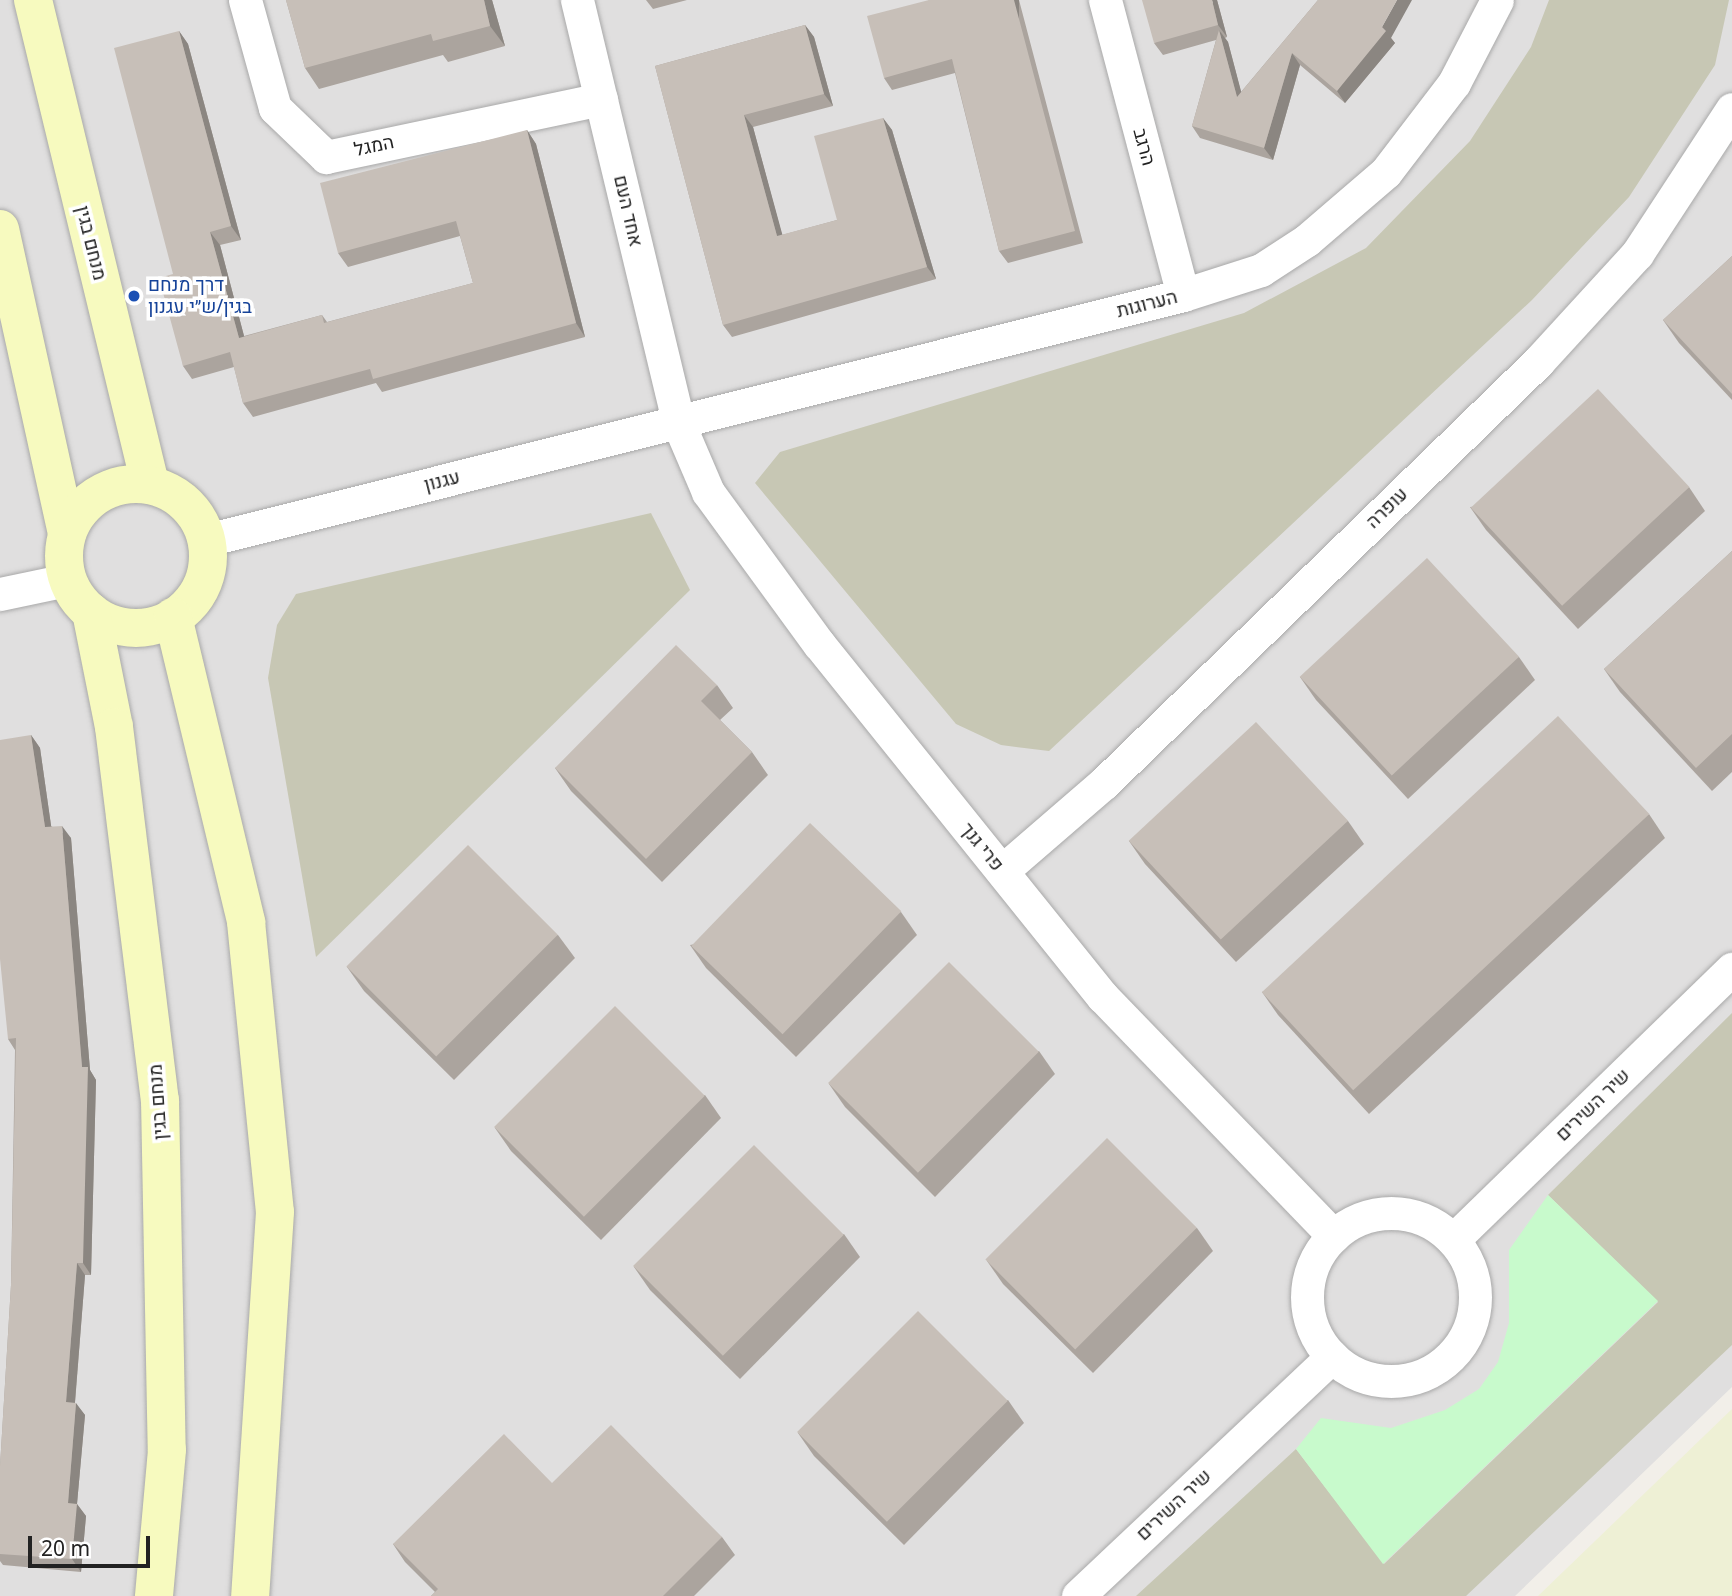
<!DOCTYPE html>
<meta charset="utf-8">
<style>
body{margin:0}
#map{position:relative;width:1732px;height:1596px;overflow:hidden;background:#f2efe9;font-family:"Noto Sans",Heebo,sans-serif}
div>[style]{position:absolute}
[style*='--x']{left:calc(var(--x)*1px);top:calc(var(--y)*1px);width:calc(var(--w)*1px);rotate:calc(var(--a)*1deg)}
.residential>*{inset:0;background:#e0dfdf}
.construction>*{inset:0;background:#c7c7b4}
.farmland>*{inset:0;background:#eef0d5}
.park>*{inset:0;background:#c8facc}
.roads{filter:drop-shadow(0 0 2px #a9a9a9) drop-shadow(0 0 2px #a9a9a9)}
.street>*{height:33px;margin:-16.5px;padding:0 16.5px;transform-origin:16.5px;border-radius:16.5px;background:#fff}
.street>.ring{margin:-16.5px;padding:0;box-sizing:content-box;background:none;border:33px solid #fff;border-radius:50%}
.secondary>*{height:38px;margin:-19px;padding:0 19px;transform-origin:19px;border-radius:19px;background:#f7fabf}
.secondary>.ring{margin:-19px;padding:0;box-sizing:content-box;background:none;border:38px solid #f7fabf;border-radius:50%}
.wall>*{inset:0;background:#aba49e}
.shaded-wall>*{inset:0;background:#8b8681;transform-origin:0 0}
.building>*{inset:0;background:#c7bfb8;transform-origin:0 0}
.dots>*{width:19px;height:19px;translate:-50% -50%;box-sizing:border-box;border:4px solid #fff;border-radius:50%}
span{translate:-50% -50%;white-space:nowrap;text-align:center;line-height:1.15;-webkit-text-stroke:7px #fff;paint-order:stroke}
.street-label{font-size:19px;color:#222}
.transit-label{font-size:19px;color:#164399}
.left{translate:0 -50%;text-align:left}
.scale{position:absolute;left:28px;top:1536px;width:122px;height:32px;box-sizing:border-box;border:4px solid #222;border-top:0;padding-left:9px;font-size:21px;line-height:24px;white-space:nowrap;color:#222;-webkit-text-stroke:5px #fff;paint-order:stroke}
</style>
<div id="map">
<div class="residential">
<div style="clip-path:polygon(0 0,1732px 0,1732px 1387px,1515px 1596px,0 1596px)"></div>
</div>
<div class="construction">
<div style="clip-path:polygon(1549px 0,1729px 0,1715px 65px,1629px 197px,1532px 300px,1049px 751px,1001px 745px,956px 724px,755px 483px,780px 452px,1244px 313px,1366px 248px,1470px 141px,1531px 47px)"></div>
<div style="clip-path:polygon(651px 513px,690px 590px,316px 957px,268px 678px,277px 625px,296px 594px)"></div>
<div style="clip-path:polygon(1732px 1013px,1732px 1345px,1466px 1596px,1136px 1596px,1296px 1449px,1384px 1564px,1658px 1302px,1548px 1195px)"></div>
</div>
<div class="farmland">
<div style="clip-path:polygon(1732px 1409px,1732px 1596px,1538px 1596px)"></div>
</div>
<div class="park">
<div style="clip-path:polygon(1548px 1195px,1658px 1301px,1383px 1564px,1296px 1449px,1321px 1418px,1391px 1428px,1445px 1410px,1479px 1389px,1498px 1362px,1509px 1323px,1509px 1250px)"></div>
</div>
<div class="roads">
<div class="street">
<div style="--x:245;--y:0;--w:112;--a:74.5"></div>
<div style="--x:275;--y:108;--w:71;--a:43.9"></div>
<div style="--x:326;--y:157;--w:281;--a:-11.9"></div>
<div style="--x:577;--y:0;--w:434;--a:76.5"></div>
<div style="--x:678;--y:422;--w:76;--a:66.8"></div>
<div style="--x:708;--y:492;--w:188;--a:53.9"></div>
<div style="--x:819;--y:644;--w:453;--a:51.2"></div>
<div style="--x:1103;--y:997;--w:332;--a:46"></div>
<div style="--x:1105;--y:0;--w:305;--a:75.2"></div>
<div style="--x:207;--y:540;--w:1006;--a:-14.09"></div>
<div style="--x:1183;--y:295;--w:82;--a:-17.8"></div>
<div style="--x:1261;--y:270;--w:55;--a:-33.1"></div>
<div style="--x:1307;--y:240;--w:104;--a:-40.7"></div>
<div style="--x:1386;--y:172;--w:112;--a:-52.6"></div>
<div style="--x:1454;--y:83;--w:93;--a:-62.6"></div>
<div style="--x:0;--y:594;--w:68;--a:-11.8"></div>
<div style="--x:1002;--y:871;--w:135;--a:-40.8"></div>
<div style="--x:1104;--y:783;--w:605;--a:-44.13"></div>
<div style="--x:1538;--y:362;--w:147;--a:-47.5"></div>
<div style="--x:1637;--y:254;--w:173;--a:-56.8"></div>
<div class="ring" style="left:1307px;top:1213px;width:135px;height:135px"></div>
<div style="--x:1453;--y:1240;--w:389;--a:-44.2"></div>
<div style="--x:1078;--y:1596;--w:349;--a:-43.3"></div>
</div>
<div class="secondary">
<div style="--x:33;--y:0;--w:499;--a:76.4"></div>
<div style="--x:0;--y:229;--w:311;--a:77.6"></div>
<div class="ring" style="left:64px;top:484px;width:106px;height:106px"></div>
<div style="--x:91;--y:612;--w:117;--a:78.7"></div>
<div style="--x:114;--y:727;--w:376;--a:83"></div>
<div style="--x:160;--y:1100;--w:350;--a:88.9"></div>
<div style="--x:167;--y:1450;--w:147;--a:95.1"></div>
<div style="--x:173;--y:617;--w:314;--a:76.5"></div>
<div style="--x:246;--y:922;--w:291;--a:84.3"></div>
<div style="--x:275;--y:1212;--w:385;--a:93.7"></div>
</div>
</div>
<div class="wall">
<div style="clip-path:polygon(286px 0,492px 0,505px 46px,448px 62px,443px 55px,319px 89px,305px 68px)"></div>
<div style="clip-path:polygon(646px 0,687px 0,653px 9px)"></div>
<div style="clip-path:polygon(929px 0,1019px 0,1083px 243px,1008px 263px,999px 251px,955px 73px,892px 90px,884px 78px)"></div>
<div style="clip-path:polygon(1217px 0,1227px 37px,1225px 38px,1228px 42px,1241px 92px,1318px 0,1391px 38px,1395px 43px,1345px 103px,1300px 65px,1273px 160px,1200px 138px,1192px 126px,1216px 40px,1163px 55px,1154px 43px)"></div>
<div style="clip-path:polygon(805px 25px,814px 37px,833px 106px,753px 127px,782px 235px,837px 220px,883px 118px,892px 130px,936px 279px,732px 337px,723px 325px,655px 66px)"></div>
<div style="clip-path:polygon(179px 31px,188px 44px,241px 240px,220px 245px,244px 336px,322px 315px,327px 322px,473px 283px,460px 236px,348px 267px,338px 253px,527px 130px,536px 144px,585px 337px,382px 392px,376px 383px,253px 417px,243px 403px,234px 367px,192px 379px,183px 366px,173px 274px)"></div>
<div style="clip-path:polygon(1732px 256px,1732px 400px,1679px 343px,1663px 320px)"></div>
<div style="clip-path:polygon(1689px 487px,1705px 511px,1578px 629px,1486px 530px,1470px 507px)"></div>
<div style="clip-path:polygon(1732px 551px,1732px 772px,1712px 791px,1620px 692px,1604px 669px)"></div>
<div style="clip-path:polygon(1519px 657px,1535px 680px,1408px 799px,1316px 700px,1300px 677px)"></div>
<div style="clip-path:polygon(717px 685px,733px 708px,720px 720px,752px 752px,768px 775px,662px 882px,571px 791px,555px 768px)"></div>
<div style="clip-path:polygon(31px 735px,40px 748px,51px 826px,71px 838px,90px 1070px,96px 1080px,91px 1275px,85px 1275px,75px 1403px,85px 1415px,77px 1504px,86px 1516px,81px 1572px,3px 1565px,0 1561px,0 1466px,11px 1285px,15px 1050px,8px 1039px)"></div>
<div style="clip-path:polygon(1649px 814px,1665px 838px,1369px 1114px,1278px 1015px,1262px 992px)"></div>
<div style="clip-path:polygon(1348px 821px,1364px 844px,1236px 962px,1145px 864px,1129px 841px)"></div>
<div style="clip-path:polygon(901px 912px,917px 935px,796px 1057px,706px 968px,690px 945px)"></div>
<div style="clip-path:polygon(558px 935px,575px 958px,454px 1080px,364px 991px,347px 967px)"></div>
<div style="clip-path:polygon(1039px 1051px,1055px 1074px,935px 1197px,845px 1107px,829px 1084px)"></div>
<div style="clip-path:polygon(705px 1095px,721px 1118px,601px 1240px,511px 1151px,495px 1128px)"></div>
<div style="clip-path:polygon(1197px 1228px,1213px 1251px,1093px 1373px,1003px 1284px,987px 1261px)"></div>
<div style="clip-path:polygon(844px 1234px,860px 1257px,740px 1379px,650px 1290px,634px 1267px)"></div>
<div style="clip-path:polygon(1008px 1400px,1024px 1423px,904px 1545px,814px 1456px,798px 1433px)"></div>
<div style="clip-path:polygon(552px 1483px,722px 1537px,735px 1555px,694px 1596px,431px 1596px,435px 1592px,405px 1562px,393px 1544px)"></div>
</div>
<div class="shaded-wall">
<div style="clip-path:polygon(484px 0,492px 0,505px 46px,490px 26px)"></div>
<div style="left:1014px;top:0;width:5px;height:239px"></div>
<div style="clip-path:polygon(1212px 0,1217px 0,1227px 37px,1218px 25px)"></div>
<div style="clip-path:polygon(1397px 0,1412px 0,1391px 38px,1395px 43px,1345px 103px,1337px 91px,1382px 27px)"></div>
<div style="clip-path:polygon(805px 25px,814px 37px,833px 106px,824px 94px)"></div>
<div style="clip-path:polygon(1219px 30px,1228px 42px,1246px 110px,1237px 97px)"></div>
<div style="clip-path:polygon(179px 31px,188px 44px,241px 240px,231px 226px)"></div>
<div style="clip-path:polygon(1292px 53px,1300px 65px,1273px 160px,1264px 148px)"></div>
<div style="clip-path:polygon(744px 115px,753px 127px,786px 248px,777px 236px)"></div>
<div style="clip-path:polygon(883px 118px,892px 130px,936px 279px,927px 267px)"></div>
<div style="clip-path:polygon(527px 130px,536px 144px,585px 337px,576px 323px)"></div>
<div style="clip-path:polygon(210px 232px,220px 245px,248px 351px,239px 338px)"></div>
<div style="clip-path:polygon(31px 735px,40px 748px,53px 839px,45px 827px)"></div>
<div style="clip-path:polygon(62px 826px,71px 838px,90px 1070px,96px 1080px,91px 1275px,83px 1263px,82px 1067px)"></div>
<div style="clip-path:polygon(77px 1263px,85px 1275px,74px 1414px,66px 1402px)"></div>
<div style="clip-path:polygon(76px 1403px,85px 1415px,77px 1504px,86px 1516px,81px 1572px,72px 1559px,68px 1503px)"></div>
</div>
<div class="building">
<div style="clip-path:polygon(286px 0,484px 0,490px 26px,433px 41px,431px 34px,305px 68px)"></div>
<div style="clip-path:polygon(929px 0,1014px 0,1075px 231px,999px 251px,952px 59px,884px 78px,867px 16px)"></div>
<div style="clip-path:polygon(1142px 0,1212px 0,1218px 25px,1154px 43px)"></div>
<div style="clip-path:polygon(1318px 0,1397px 0,1382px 27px,1386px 31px,1337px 91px,1292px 53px,1264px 148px,1192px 126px,1219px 30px,1237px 97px)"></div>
<div style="clip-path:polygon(805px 25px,824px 94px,744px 115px,777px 236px,837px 220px,814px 136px,883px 118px,927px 267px,723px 325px,655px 66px)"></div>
<div style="clip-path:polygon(179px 31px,231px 226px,210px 232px,239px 338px,322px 315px,324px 323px,473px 283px,456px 221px,338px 253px,320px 183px,527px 130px,576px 323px,373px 379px,370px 369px,243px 403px,230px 352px,183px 366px,159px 278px,173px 274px,114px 48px)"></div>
<div style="clip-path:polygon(1732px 256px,1732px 394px,1663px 320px)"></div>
<div style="left:1598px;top:389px;width:134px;height:174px;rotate:47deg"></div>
<div style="clip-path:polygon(1732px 551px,1732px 734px,1696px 768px,1604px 669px)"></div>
<div style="left:1427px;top:558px;width:135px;height:174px;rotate:47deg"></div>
<div style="clip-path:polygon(676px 645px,717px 685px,701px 701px,752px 752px,646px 859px,555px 768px)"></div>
<div style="left:1558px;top:716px;width:134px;height:405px;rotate:47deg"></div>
<div style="left:1256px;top:722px;width:135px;height:174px;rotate:47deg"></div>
<div style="clip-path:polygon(31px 735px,45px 827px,62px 826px,82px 1067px,88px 1067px,83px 1263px,77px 1263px,66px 1402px,76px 1403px,68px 1503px,77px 1504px,72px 1559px,0 1554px,0 1466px,11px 1285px,16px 1038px,8px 1039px,0 959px,0 740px)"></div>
<div style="left:810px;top:823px;width:127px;height:171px;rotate:44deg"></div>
<div style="left:468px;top:845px;width:127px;height:172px;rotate:45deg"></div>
<div style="left:949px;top:962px;width:127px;height:171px;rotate:45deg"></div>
<div style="left:615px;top:1006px;width:127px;height:171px;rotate:45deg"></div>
<div style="left:1107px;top:1138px;width:127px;height:172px;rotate:45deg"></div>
<div style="left:754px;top:1145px;width:127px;height:171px;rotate:45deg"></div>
<div style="left:918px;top:1311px;width:127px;height:171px;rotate:45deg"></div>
<div style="clip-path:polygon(611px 1425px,722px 1537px,663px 1596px,431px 1596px,438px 1589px,393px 1544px,504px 1434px,552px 1483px)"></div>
</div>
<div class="dots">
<div style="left:134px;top:296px;background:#1a4fb4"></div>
</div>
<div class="street-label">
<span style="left:374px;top:146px;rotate:-12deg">המגל</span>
<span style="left:1144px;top:147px;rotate:75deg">הרגב</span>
<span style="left:628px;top:211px;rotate:77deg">אחד העם</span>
<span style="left:91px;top:243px;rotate:76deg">מנחם בגין</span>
<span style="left:1147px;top:304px;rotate:-14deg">הערוגות</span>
<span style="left:442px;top:481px;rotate:-14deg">עגנון</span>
<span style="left:1387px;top:508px;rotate:-44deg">עופרה</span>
<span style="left:982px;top:847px;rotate:51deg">פרי גנך</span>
<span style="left:158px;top:1102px;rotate:-94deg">מנחם בגין</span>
<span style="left:1593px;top:1105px;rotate:-44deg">שיר השירים</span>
<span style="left:1174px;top:1505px;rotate:-43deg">שיר השירים</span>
</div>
<div class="transit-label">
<span class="left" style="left:148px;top:296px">דרך מנחם<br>בגין/ש״י עגנון</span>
</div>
<div class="scale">20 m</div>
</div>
